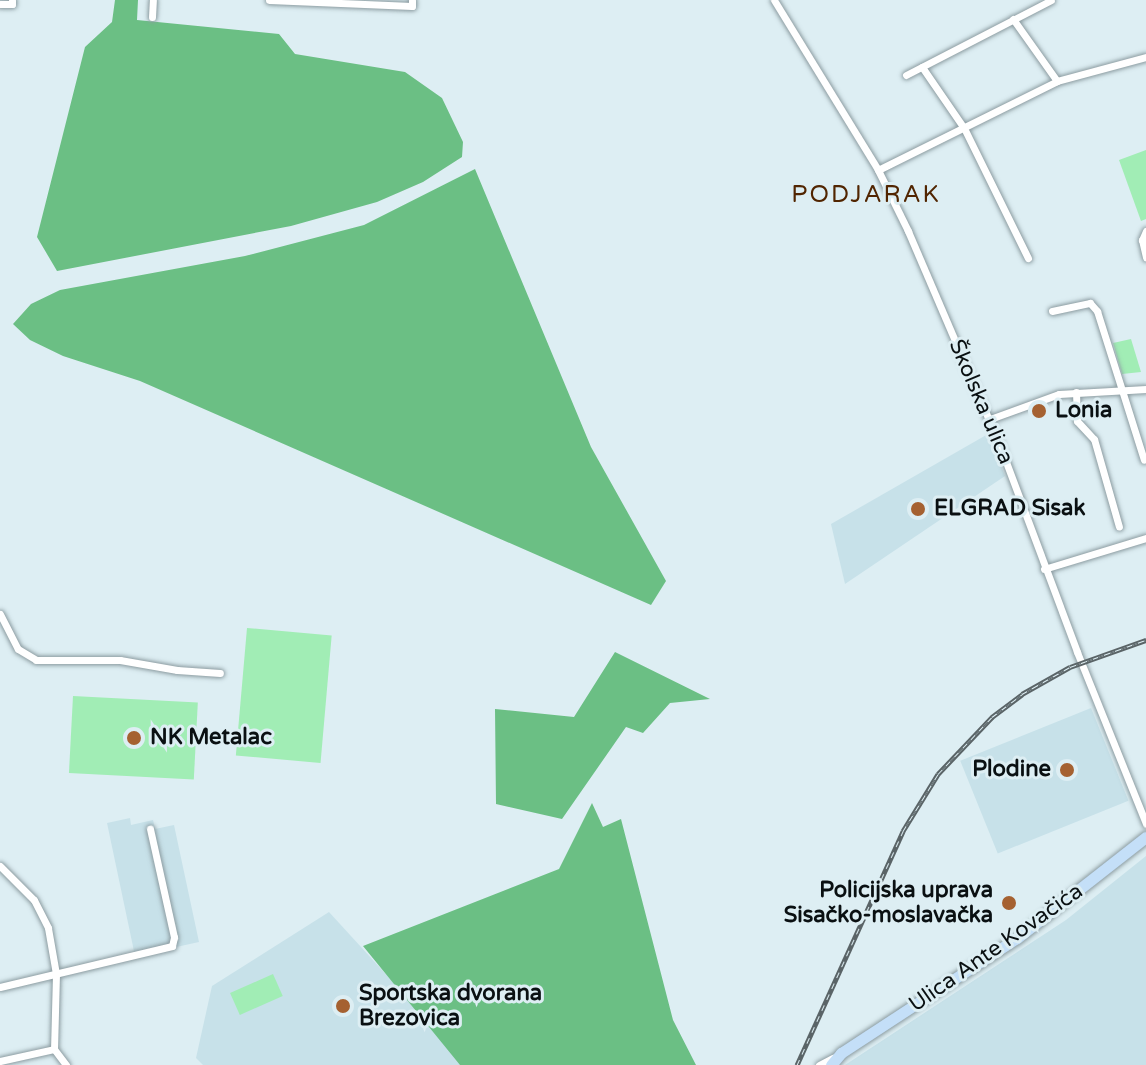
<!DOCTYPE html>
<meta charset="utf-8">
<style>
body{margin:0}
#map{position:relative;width:1146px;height:1065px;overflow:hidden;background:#ddeef3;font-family:"Varela Round",sans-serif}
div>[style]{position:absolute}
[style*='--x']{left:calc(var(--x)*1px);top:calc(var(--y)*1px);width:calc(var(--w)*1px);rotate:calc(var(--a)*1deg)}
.built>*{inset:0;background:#c7e1e9;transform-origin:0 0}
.green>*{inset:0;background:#a1edb5;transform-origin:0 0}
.forest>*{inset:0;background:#6bbf84}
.roads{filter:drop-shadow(0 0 2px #8c9ca1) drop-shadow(0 0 2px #8c9ca1)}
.minor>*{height:7px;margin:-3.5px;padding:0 3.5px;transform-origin:3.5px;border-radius:3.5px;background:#fff}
.secondary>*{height:11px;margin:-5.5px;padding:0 5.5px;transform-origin:5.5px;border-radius:5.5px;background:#c4dff8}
.rail>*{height:5px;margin-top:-2.5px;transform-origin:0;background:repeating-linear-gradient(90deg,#ddeef3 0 6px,#5a6467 0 12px);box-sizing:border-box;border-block:2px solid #5a6467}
.dots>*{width:22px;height:22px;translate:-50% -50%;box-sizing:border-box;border:4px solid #ddeef3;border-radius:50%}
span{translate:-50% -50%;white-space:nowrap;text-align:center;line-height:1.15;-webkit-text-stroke:6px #ddeef3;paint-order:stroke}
.street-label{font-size:22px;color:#0a1012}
.poi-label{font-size:22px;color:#0a1012;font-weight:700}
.left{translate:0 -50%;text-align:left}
.right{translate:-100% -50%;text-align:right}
.neighbourhood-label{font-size:24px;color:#512501;letter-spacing:2px}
</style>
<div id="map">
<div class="built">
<div style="clip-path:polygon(988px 434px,1005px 476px,845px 584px,831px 524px)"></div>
<div style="left:1091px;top:708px;width:100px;height:141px;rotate:68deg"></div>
<div style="clip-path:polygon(130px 818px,131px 825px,153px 820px,155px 829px,174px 825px,199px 942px,135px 956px,107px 823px)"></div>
<div style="clip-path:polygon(1146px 856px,1146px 1065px,845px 1065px,1066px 920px)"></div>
<div style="clip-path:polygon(329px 912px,469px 1065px,203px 1065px,196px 1058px,212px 986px)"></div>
</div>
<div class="green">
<div style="clip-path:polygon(1146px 150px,1146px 219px,1141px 221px,1119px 160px)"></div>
<div style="clip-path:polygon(1131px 339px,1141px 372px,1122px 374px,1113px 343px)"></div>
<div style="left:247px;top:628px;width:85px;height:128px;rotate:5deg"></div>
<div style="left:73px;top:696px;width:125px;height:77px;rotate:3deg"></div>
<div style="left:273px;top:974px;width:24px;height:47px;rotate:66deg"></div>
</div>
<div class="forest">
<div style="clip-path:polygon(115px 0,138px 0,137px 20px,279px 34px,295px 54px,405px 72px,442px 98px,463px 142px,462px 157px,423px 182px,377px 202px,291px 226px,57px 271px,37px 237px,85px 47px,112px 22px)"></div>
<div style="clip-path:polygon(475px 169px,591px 447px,666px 581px,651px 605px,140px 381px,63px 356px,30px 340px,13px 324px,31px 304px,60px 290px,245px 256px,364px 225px)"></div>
<div style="clip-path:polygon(615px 652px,710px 699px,670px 703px,643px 733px,626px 727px,562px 819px,496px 804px,495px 709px,574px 717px)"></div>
<div style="clip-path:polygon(592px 803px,603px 827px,621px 819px,673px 1020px,696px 1065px,460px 1065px,363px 946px,559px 869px)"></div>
</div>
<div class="roads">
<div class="minor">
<div style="--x:269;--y:0;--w:143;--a:2.4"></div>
<div style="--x:412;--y:6;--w:6;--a:-90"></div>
<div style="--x:774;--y:0;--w:199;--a:58.5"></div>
<div style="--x:878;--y:170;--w:68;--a:63.8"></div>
<div style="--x:908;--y:231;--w:231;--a:66.8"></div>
<div style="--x:999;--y:443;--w:223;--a:69.5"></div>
<div style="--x:1077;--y:652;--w:185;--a:68.1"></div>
<div style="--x:0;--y:4;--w:12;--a:0"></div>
<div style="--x:12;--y:4;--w:4;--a:-90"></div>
<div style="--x:152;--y:17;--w:17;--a:-87"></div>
<div style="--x:1013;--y:19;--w:76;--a:54.6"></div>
<div style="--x:922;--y:67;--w:74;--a:55.5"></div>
<div style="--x:964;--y:128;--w:145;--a:63.8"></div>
<div style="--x:906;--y:75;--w:163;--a:-27.3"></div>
<div style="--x:878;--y:170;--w:200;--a:-26.4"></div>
<div style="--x:1057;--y:81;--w:92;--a:-15.1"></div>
<div style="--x:1146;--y:231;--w:10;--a:114"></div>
<div style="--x:1142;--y:240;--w:18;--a:77"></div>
<div style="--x:1052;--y:311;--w:39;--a:-12"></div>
<div style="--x:1090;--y:303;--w:11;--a:49"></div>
<div style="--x:1097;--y:311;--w:156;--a:72.5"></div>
<div style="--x:1076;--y:392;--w:29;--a:88"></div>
<div style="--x:1077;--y:421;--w:25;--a:47"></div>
<div style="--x:1094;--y:439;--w:91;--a:74.1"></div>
<div style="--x:990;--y:419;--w:73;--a:-19.9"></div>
<div style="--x:1059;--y:394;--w:87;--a:-3.3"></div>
<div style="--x:1044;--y:569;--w:107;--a:-16.9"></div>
<div style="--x:0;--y:614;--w:39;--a:63"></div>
<div style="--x:18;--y:649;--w:21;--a:31"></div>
<div style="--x:36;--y:660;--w:84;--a:0"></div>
<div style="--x:120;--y:660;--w:58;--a:10"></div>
<div style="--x:177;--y:670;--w:43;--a:4"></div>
<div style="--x:0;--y:866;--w:48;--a:45"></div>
<div style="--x:34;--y:900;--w:31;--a:63"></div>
<div style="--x:48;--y:928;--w:47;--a:80.1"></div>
<div style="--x:56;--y:974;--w:75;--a:91.5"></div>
<div style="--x:54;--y:1049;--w:20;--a:53"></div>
<div style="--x:0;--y:987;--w:177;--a:-13.4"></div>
<div style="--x:172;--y:946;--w:9;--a:-77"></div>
<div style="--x:174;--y:937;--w:111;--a:-102.5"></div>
<div style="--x:0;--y:1061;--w:55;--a:-12.5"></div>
<div style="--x:819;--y:1065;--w:16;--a:-27"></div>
</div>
<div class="secondary">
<div style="--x:831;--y:1065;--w:16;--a:-50"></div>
<div style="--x:841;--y:1053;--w:210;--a:-33.2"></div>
<div style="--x:1017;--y:938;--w:164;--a:-38.1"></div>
</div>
</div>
<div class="rail">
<div style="--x:797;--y:1065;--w:257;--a:-65.6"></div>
<div style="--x:903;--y:831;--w:67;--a:-58.4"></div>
<div style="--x:938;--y:774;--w:79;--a:-46.5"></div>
<div style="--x:992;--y:717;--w:38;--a:-37"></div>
<div style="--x:1022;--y:694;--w:55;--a:-29.4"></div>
<div style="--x:1070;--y:667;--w:81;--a:-19.6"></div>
</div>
<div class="dots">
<div style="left:1039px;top:411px;background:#a56131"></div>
<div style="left:918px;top:509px;background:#a56131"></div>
<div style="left:134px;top:738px;background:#a56131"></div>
<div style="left:1067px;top:770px;background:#a56131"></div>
<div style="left:1009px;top:903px;background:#a56131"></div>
<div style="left:343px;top:1006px;background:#a56131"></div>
</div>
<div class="street-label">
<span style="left:981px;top:402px;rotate:67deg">Školska ulica</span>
<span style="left:996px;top:948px;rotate:-35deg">Ulica Ante Kovačića</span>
</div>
<div class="poi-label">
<span class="left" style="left:1055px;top:411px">Lonia</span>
<span class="left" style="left:934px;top:509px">ELGRAD Sisak</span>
<span class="left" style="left:150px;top:738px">NK Metalac</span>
<span class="right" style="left:1051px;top:770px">Plodine</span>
<span class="right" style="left:993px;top:903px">Policijska uprava<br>Sisačko-moslavačka</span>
<span class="left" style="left:359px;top:1006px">Sportska dvorana<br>Brezovica</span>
</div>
<div class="neighbourhood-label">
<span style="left:866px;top:195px">PODJARAK</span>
</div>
</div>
